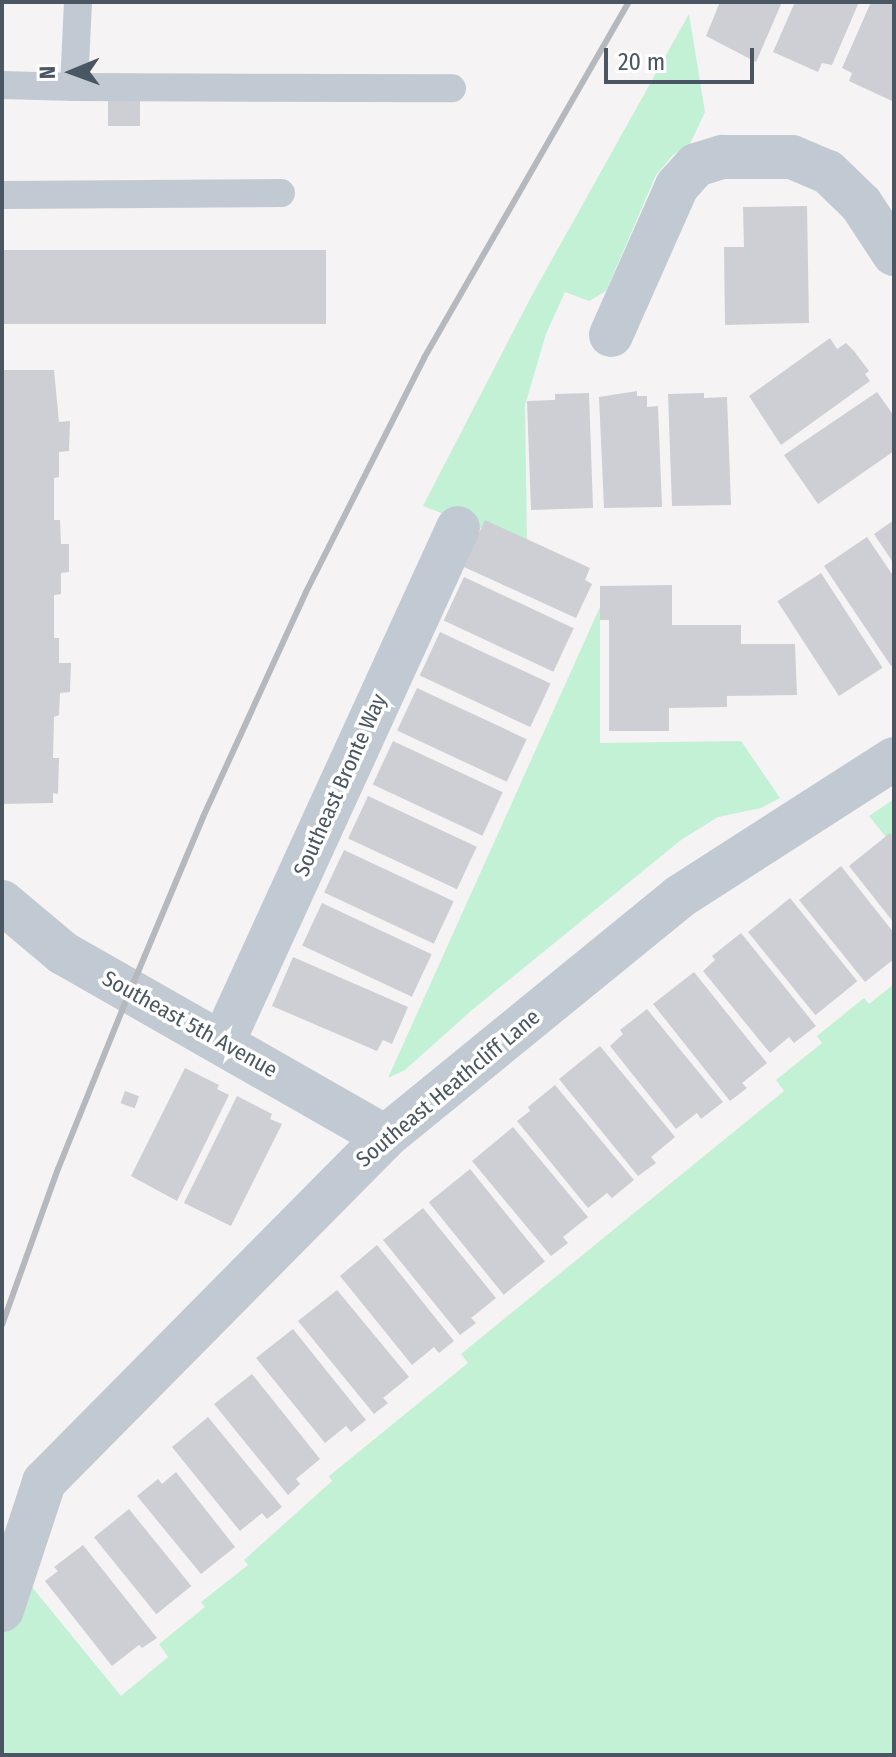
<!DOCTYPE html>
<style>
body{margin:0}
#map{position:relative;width:896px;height:1757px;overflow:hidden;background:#f5f3f3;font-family:"Fira Sans Condensed",sans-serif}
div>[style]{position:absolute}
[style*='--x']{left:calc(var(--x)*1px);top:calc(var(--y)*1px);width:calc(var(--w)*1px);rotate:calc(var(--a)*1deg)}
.green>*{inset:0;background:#c3f1d5}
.building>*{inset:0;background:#cdcfd5;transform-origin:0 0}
.lane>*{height:28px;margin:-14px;padding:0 14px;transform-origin:14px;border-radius:14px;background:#c1cad2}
.street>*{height:44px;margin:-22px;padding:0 22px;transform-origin:22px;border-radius:22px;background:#c1cad2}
.rail>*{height:6px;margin:-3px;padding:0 3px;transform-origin:3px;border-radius:3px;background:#b5b8bd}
span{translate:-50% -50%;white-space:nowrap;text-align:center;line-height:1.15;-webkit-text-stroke:7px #fff;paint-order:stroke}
.street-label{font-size:22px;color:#4a5661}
.frame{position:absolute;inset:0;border:4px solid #4a5661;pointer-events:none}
.north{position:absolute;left:32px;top:32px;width:80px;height:80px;-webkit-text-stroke:6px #fff;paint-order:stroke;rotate:269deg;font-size:22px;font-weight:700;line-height:32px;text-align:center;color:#4a5661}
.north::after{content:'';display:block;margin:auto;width:28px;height:36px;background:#4a5661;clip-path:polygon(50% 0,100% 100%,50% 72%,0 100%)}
.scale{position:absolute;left:604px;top:48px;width:150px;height:36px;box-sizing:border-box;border:4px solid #4a5661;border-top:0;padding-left:10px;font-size:24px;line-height:28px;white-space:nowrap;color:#4a5661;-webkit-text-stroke:6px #fff;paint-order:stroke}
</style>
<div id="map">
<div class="green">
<div style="clip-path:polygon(689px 14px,705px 112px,690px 144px,673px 155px,656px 175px,606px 291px,589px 301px,565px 292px,546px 334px,525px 405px,527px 546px,423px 506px,531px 297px)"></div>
<div style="clip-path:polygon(600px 607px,600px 743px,741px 741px,780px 798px,761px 808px,718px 817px,681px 840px,472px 1010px,405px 1070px,388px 1078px)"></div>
<div style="clip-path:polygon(894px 799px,894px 847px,869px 816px)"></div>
<div style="clip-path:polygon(894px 984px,894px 1755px,2px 1755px,5px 1554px,121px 1696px,168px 1657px,159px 1644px,205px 1607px,201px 1602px,248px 1565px,244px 1560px,332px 1481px,329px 1476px,468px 1363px,461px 1354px,784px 1091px,776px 1080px,822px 1043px,817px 1036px,864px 998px,869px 1004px)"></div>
</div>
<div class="building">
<div style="clip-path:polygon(720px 2px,782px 2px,756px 62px,706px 36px)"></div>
<div style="clip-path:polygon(795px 2px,859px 2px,832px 65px,822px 63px,818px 72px,773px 52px)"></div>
<div style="clip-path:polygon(871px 2px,894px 2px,892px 101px,849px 81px,852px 73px,842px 68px)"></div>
<div style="left:108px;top:101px;width:32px;height:25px"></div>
<div style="clip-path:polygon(807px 206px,809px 323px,725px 325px,724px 247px,744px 247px,743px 207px)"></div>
<div style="left:326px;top:250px;width:74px;height:324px;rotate:90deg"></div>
<div style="clip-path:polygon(830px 338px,837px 349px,846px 343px,854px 351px,869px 371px,865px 374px,870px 381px,781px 445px,749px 396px)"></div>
<div style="clip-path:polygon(2px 370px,54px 370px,59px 422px,70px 421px,69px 451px,59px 452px,59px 477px,54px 478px,54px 520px,60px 520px,61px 544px,69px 544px,69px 572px,61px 573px,61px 594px,54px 595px,54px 638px,59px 638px,59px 663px,71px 663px,70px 692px,60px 693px,59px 715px,54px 717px,53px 758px,59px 758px,58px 794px,53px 793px,53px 803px,2px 804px)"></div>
<div style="clip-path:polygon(637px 391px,637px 396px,647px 396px,647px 407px,658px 406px,662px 507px,604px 508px,599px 397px)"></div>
<div style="clip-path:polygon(877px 392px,894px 416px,894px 451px,818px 504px,784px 455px)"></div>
<div style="clip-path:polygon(589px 393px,593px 508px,531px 510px,527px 401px,555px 400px,555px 394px)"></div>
<div style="clip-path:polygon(704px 393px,704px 398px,727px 397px,731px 505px,672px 506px,668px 394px)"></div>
<div style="clip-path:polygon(485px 520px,590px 568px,585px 580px,592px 584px,576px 618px,464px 567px)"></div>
<div style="clip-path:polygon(894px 520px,894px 564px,874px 534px)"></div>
<div style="clip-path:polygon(867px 537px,894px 577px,894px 663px,891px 666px,824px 566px)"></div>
<div style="left:821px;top:573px;width:113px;height:52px;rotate:57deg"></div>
<div style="left:464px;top:577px;width:121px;height:48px;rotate:25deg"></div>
<div style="clip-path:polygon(672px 585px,672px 625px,741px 625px,741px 644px,795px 644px,797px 695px,727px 696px,727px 707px,669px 708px,669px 731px,609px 731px,609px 620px,600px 620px,600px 586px)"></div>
<div style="left:440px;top:632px;width:122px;height:48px;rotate:25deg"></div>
<div style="left:417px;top:688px;width:121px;height:47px;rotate:25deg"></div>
<div style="left:393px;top:741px;width:121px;height:48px;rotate:25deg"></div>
<div style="left:368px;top:796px;width:120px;height:47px;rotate:25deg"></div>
<div style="clip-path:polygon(890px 833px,894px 838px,894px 923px,849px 866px)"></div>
<div style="left:344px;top:850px;width:121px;height:47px;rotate:25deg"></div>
<div style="clip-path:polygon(841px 866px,894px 933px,894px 959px,865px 982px,799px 900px)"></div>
<div style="left:790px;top:898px;width:107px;height:54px;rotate:51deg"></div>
<div style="left:322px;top:903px;width:121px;height:47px;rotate:25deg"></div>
<div style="clip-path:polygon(741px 933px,816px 1026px,794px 1043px,789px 1037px,770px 1053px,703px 971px,715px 960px,712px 956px)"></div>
<div style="clip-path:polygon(293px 957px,408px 1007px,392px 1044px,383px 1040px,377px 1051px,272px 1006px)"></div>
<div style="clip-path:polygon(694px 972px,767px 1063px,742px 1083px,747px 1088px,730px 1101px,653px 1004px)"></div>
<div style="clip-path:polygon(647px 1009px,723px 1102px,701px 1119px,697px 1113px,676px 1129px,610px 1046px,623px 1034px,620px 1030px)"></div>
<div style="clip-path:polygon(600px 1046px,675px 1137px,651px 1157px,656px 1163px,638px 1176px,559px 1079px)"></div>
<div style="clip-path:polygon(185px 1068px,219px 1085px,217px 1089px,229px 1095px,177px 1201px,131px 1176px)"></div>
<div style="clip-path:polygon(555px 1085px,634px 1180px,612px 1198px,607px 1193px,588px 1208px,517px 1121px,530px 1111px,528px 1107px)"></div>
<div style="left:125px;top:1091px;width:15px;height:13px;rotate:20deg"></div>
<div style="clip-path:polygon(237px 1096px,272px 1114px,270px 1119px,282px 1124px,231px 1226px,184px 1203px)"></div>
<div style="clip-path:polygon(513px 1127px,588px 1217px,563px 1237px,568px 1243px,551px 1256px,472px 1161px)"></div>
<div style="left:470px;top:1169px;width:119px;height:53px;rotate:51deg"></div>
<div style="clip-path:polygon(423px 1208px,496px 1298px,471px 1318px,476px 1323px,460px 1335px,383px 1240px)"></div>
<div style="clip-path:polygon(377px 1245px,454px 1341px,439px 1353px,434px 1347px,412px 1365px,340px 1276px)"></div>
<div style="clip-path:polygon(337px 1290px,409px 1377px,383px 1398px,388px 1403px,374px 1414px,298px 1321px)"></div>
<div style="clip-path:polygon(293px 1329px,366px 1420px,351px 1432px,346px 1426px,325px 1443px,256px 1358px)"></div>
<div style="clip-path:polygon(252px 1374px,320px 1459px,296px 1479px,300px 1484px,288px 1495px,214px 1404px)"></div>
<div style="clip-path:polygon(208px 1417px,282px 1507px,267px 1519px,262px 1513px,240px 1531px,172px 1447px)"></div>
<div style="clip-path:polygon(176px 1472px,235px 1547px,201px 1574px,137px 1496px,158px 1479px,162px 1484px)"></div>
<div style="left:129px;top:1509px;width:99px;height:45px;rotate:51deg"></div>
<div style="clip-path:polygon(83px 1545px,157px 1638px,142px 1648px,139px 1645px,112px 1666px,45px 1581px,58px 1571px,54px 1567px)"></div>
</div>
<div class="lane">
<div style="--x:2;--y:85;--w:72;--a:1.6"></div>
<div style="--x:74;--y:87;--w:85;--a:-87.3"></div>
<div style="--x:74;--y:87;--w:378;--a:0.2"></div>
<div style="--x:2;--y:195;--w:279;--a:-0.4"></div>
</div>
<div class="street">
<div style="--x:611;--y:335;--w:163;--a:-66.1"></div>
<div style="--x:677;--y:186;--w:28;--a:-48"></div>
<div style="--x:696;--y:165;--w:28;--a:-17"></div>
<div style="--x:723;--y:157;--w:69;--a:0"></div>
<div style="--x:792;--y:157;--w:39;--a:23"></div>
<div style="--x:828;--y:172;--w:46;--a:44.1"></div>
<div style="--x:861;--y:204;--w:60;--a:56.6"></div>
<div style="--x:2;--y:902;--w:80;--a:39.9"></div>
<div style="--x:63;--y:953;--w:371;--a:29.7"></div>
<div style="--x:223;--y:1042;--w:565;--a:-65.43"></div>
<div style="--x:2;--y:1610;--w:135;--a:-71.8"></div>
<div style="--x:44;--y:1482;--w:485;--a:-45.3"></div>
<div style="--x:385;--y:1137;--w:380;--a:-39.2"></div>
<div style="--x:679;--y:897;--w:255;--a:-32.7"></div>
</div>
<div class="rail">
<div style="--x:2;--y:1325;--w:166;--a:-70.3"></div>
<div style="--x:58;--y:1169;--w:192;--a:-68"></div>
<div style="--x:130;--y:991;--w:189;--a:-67.2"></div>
<div style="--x:203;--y:817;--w:247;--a:-65.4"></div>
<div style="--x:306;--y:592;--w:262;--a:-63.2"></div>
<div style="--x:424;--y:358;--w:411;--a:-60.1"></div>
</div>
<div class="street-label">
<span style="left:340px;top:785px;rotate:-66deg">Southeast Bronte Way</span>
<span style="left:190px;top:1024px;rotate:29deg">Southeast 5th Avenue</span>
<span style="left:448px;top:1088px;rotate:-40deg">Southeast Heathcliff Lane</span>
</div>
<div class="frame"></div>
<div class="north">N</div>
<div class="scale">20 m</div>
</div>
